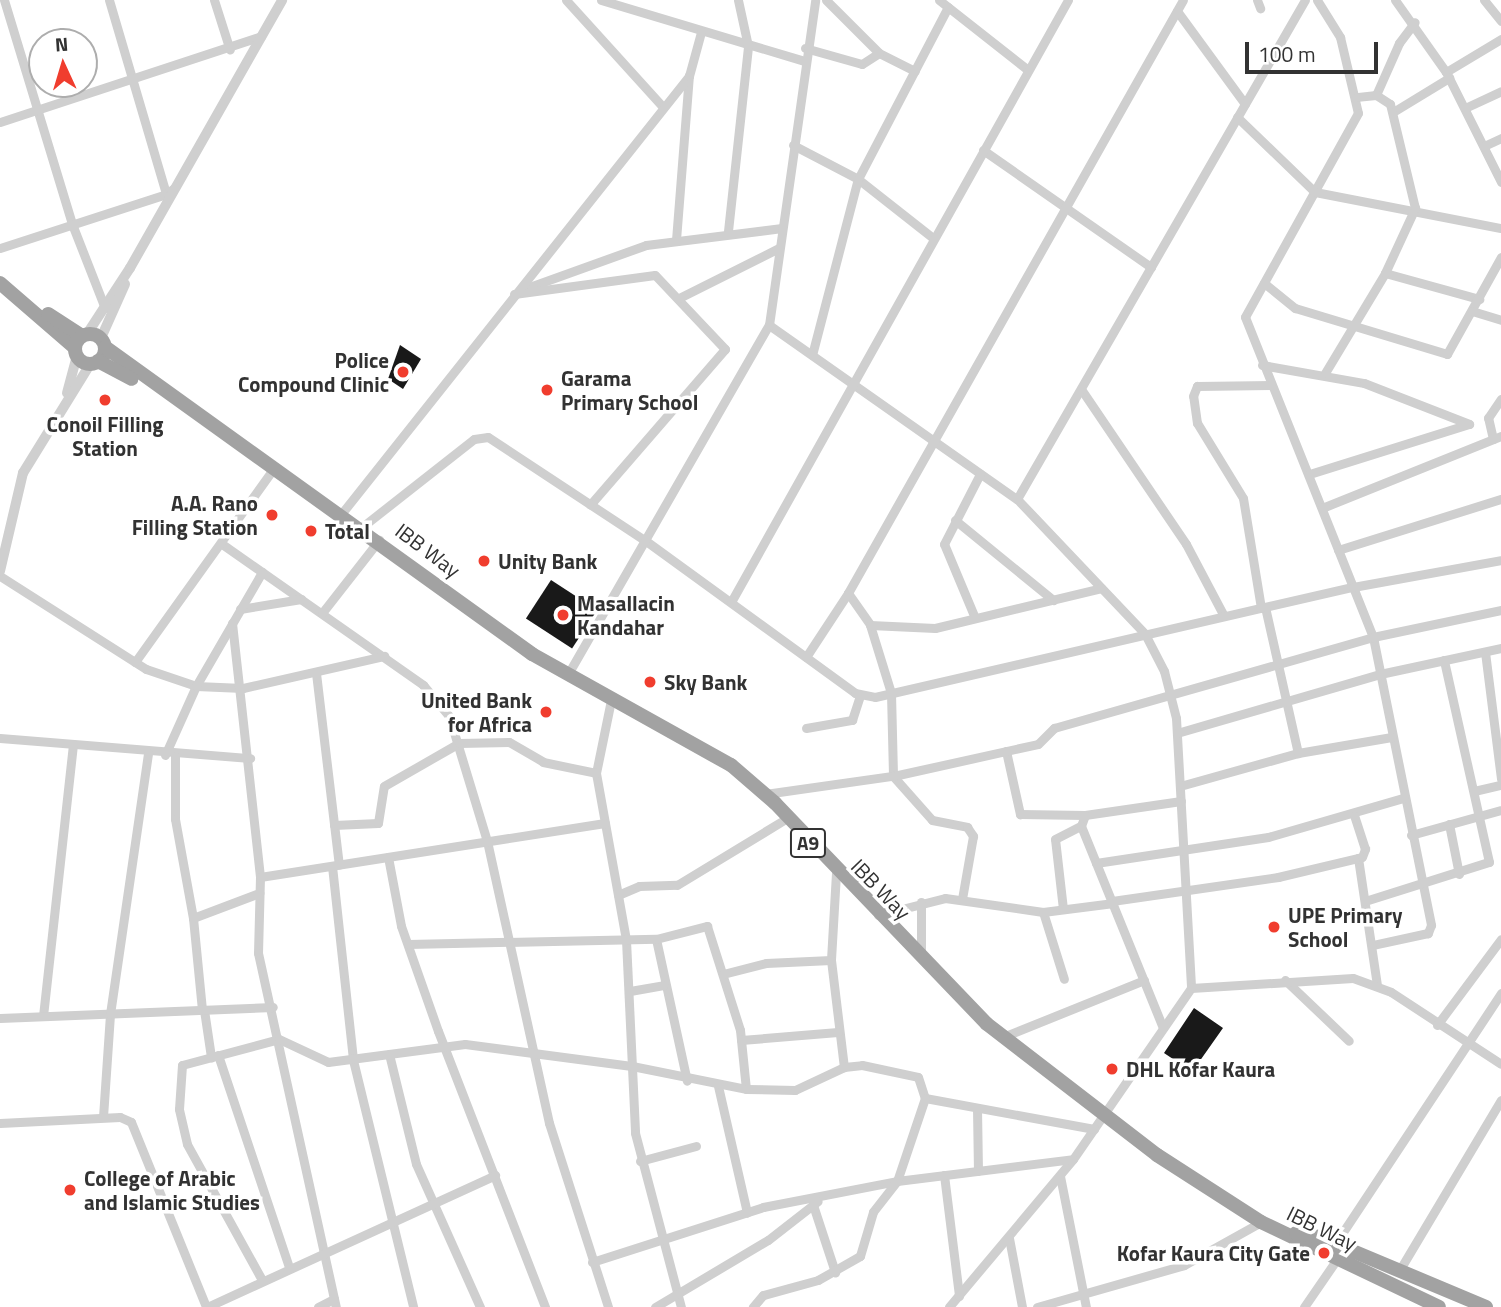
<!DOCTYPE html>
<style>
body{margin:0}
#map{position:relative;width:1501px;height:1307px;overflow:hidden;background:#fff;font-family:"Titillium Web",sans-serif}
div>[style]{position:absolute}
[style*='--x']{left:calc(var(--x)*1px);top:calc(var(--y)*1px);width:calc(var(--w)*1px);rotate:calc(var(--a)*1deg)}
.building>*{inset:0;background:#191919;transform-origin:0 0}
.minor>*{height:9px;margin:-4.5px;padding:0 4.5px;transform-origin:4.5px;border-radius:4.5px;background:#cfcfcf}
.tertiary>*{height:10px;margin:-5px;padding:0 5px;transform-origin:5px;border-radius:5px;background:#cfcfcf}
.trunk>*{height:14px;margin:-7px;padding:0 7px;transform-origin:7px;border-radius:7px;background:#a2a2a2}
.trunk>.ring{margin:-7px;padding:0;box-sizing:content-box;background:none;border:14px solid #a2a2a2;border-radius:50%}
.dots>*{width:19px;height:19px;translate:-50% -50%;box-sizing:border-box;border:4px solid #fff;border-radius:50%}
span{translate:-50% -50%;white-space:nowrap;text-align:center;line-height:1.15;-webkit-text-stroke:7px #fff;paint-order:stroke}
.shield-label span{padding:2px 5px;background:#fff;border:2px solid;border-radius:5px;-webkit-text-stroke-width:0}
.shield-label{font-size:19px;color:#323232;font-weight:700}
.poi-label{font-size:21px;color:#323232;font-weight:700}
.right{translate:-100% -50%;text-align:right}
.left{translate:0 -50%;text-align:left}
.street-label{font-size:21px;color:#323232}
.north{position:absolute;left:28px;top:28px;width:70px;height:70px;box-sizing:border-box;background:#fff;border:2px solid #adadad;border-radius:50%;rotate:356deg;font-size:19px;font-weight:700;line-height:28px;text-align:center;color:#323232}
.north::after{content:'';display:block;margin:auto;width:24px;height:32px;background:#f03d2e;clip-path:polygon(50% 0,100% 100%,50% 72%,0 100%)}
.scale{position:absolute;left:1245px;top:42px;width:133px;height:32px;box-sizing:border-box;border:4px solid #323232;border-top:0;padding-left:9px;font-size:21px;line-height:24px;white-space:nowrap;color:#323232;-webkit-text-stroke:5px #fff;paint-order:stroke}
</style>
<div id="map">
<div class="building">
<div style="clip-path:polygon(400px 345px,421px 359px,403px 389px,388px 379px)"></div>
<div style="left:551px;top:580px;width:55px;height:46px;rotate:33deg"></div>
<div style="clip-path:polygon(1194px 1008px,1223px 1028px,1192px 1072px,1184px 1066px,1179px 1073px,1168px 1066px,1173px 1059px,1164px 1053px)"></div>
</div>
<div class="minor">
<div style="--x:4;--y:0;--w:234;--a:73.1"></div>
<div style="--x:72;--y:224;--w:90;--a:68.6"></div>
<div style="--x:109;--y:0;--w:202;--a:73.6"></div>
<div style="--x:166;--y:194;--w:10;--a:-37"></div>
<div style="--x:214;--y:0;--w:52;--a:72.3"></div>
<div style="--x:566;--y:0;--w:144;--a:47.8"></div>
<div style="--x:601;--y:0;--w:212;--a:16.7"></div>
<div style="--x:826;--y:0;--w:75;--a:45"></div>
<div style="--x:879;--y:53;--w:40;--a:26.6"></div>
<div style="--x:939;--y:0;--w:113;--a:38.2"></div>
<div style="--x:1257;--y:0;--w:9;--a:69"></div>
<div style="--x:1317;--y:0;--w:44;--a:58.1"></div>
<div style="--x:1340;--y:37;--w:78;--a:76.7"></div>
<div style="--x:1358;--y:113;--w:233;--a:119"></div>
<div style="--x:1245;--y:317;--w:345;--a:68.2"></div>
<div style="--x:1373;--y:637;--w:294;--a:78.6"></div>
<div style="--x:1431;--y:925;--w:9;--a:111"></div>
<div style="--x:1428;--y:933;--w:56;--a:167.7"></div>
<div style="--x:1395;--y:0;--w:88;--a:54.7"></div>
<div style="--x:1446;--y:72;--w:123;--a:63.4"></div>
<div style="--x:1484;--y:0;--w:27;--a:51"></div>
<div style="--x:1177;--y:11;--w:115;--a:53.8"></div>
<div style="--x:805;--y:48;--w:59;--a:15.7"></div>
<div style="--x:862;--y:64;--w:20;--a:-33"></div>
<div style="--x:1446;--y:72;--w:64;--a:-31"></div>
<div style="--x:1376;--y:95;--w:57;--a:-66.1"></div>
<div style="--x:1399;--y:43;--w:26;--a:-53"></div>
<div style="--x:1465;--y:108;--w:40;--a:-25"></div>
<div style="--x:1393;--y:112;--w:66;--a:-31.3"></div>
<div style="--x:1237;--y:117;--w:108;--a:43.9"></div>
<div style="--x:1315;--y:192;--w:189;--a:11"></div>
<div style="--x:0;--y:122;--w:275;--a:-18.2"></div>
<div style="--x:793;--y:145;--w:73;--a:27.6"></div>
<div style="--x:858;--y:179;--w:95;--a:38.2"></div>
<div style="--x:1484;--y:146;--w:19;--a:-25"></div>
<div style="--x:983;--y:150;--w:205;--a:34.9"></div>
<div style="--x:728;--y:231;--w:186;--a:-83.8"></div>
<div style="--x:748;--y:46;--w:47;--a:-102.3"></div>
<div style="--x:676;--y:240;--w:165;--a:-85.5"></div>
<div style="--x:0;--y:248;--w:175;--a:-18"></div>
<div style="--x:1385;--y:273;--w:98;--a:15.5"></div>
<div style="--x:1264;--y:283;--w:40;--a:39"></div>
<div style="--x:1295;--y:308;--w:159;--a:16.8"></div>
<div style="--x:1447;--y:354;--w:111;--a:-60.9"></div>
<div style="--x:521;--y:290;--w:133;--a:-19.8"></div>
<div style="--x:646;--y:245;--w:137;--a:-7.1"></div>
<div style="--x:514;--y:294;--w:142;--a:-7.7"></div>
<div style="--x:655;--y:275;--w:102;--a:46.6"></div>
<div style="--x:725;--y:349;--w:206;--a:130.9"></div>
<div style="--x:679;--y:298;--w:112;--a:-26.6"></div>
<div style="--x:1472;--y:311;--w:30;--a:17"></div>
<div style="--x:769;--y:325;--w:303;--a:35.1"></div>
<div style="--x:1017;--y:499;--w:186;--a:46.5"></div>
<div style="--x:1145;--y:634;--w:42;--a:62.8"></div>
<div style="--x:1164;--y:671;--w:49;--a:75.7"></div>
<div style="--x:1176;--y:718;--w:270;--a:86.8"></div>
<div style="--x:1191;--y:988;--w:208;--a:124.6"></div>
<div style="--x:1073;--y:1159;--w:193;--a:130"></div>
<div style="--x:812;--y:355;--w:182;--a:-75.4"></div>
<div style="--x:858;--y:179;--w:194;--a:-62.4"></div>
<div style="--x:1262;--y:365;--w:104;--a:10"></div>
<div style="--x:1364;--y:383;--w:113;--a:21.3"></div>
<div style="--x:1469;--y:424;--w:168;--a:162.6"></div>
<div style="--x:1325;--y:373;--w:117;--a:-59"></div>
<div style="--x:1385;--y:273;--w:72;--a:-65.2"></div>
<div style="--x:1415;--y:208;--w:107;--a:-103.5"></div>
<div style="--x:1390;--y:104;--w:17;--a:-147"></div>
<div style="--x:1376;--y:95;--w:18;--a:174"></div>
<div style="--x:1081;--y:389;--w:187;--a:55.9"></div>
<div style="--x:1186;--y:544;--w:81;--a:62.2"></div>
<div style="--x:1493;--y:439;--w:22;--a:-103"></div>
<div style="--x:1488;--y:418;--w:23;--a:-56"></div>
<div style="--x:1017;--y:499;--w:576;--a:-60.01"></div>
<div style="--x:1322;--y:508;--w:193;--a:-21.9"></div>
<div style="--x:342;--y:513;--w:558;--a:-51.55"></div>
<div style="--x:689;--y:76;--w:46;--a:-74.7"></div>
<div style="--x:955;--y:520;--w:127;--a:39.2"></div>
<div style="--x:362;--y:527;--w:142;--a:-38.2"></div>
<div style="--x:474;--y:439;--w:14;--a:-8"></div>
<div style="--x:488;--y:437;--w:189;--a:33.4"></div>
<div style="--x:646;--y:541;--w:258;--a:36"></div>
<div style="--x:855;--y:693;--w:20;--a:11"></div>
<div style="--x:875;--y:697;--w:490;--a:-13"></div>
<div style="--x:1353;--y:587;--w:150;--a:-10.3"></div>
<div style="--x:222;--y:544;--w:246;--a:35"></div>
<div style="--x:423;--y:685;--w:40;--a:50"></div>
<div style="--x:449;--y:716;--w:131;--a:73.1"></div>
<div style="--x:487;--y:841;--w:289;--a:77.6"></div>
<div style="--x:549;--y:1123;--w:193;--a:72.2"></div>
<div style="--x:1338;--y:550;--w:171;--a:-17.4"></div>
<div style="--x:0;--y:576;--w:173;--a:32.5"></div>
<div style="--x:146;--y:669;--w:53;--a:18.8"></div>
<div style="--x:196;--y:686;--w:47;--a:2.4"></div>
<div style="--x:243;--y:688;--w:145;--a:-12.8"></div>
<div style="--x:848;--y:593;--w:39;--a:55"></div>
<div style="--x:870;--y:625;--w:71;--a:72.8"></div>
<div style="--x:891;--y:693;--w:83;--a:88.6"></div>
<div style="--x:893;--y:776;--w:59;--a:48.4"></div>
<div style="--x:932;--y:820;--w:36;--a:11"></div>
<div style="--x:967;--y:827;--w:11;--a:56"></div>
<div style="--x:973;--y:836;--w:64;--a:99.9"></div>
<div style="--x:731;--y:602;--w:690;--a:-60.76"></div>
<div style="--x:1265;--y:607;--w:150;--a:77.3"></div>
<div style="--x:1261;--y:608;--w:111;--a:-99.3"></div>
<div style="--x:1243;--y:498;--w:88;--a:-121.5"></div>
<div style="--x:1197;--y:423;--w:27;--a:-98"></div>
<div style="--x:1193;--y:396;--w:11;--a:-68"></div>
<div style="--x:1197;--y:386;--w:74;--a:-0.8"></div>
<div style="--x:240;--y:609;--w:62;--a:-9.3"></div>
<div style="--x:322;--y:613;--w:93;--a:-52"></div>
<div style="--x:975;--y:618;--w:80;--a:-112.7"></div>
<div style="--x:944;--y:544;--w:79;--a:-62.8"></div>
<div style="--x:232;--y:623;--w:256;--a:83.7"></div>
<div style="--x:260;--y:877;--w:76;--a:91.5"></div>
<div style="--x:258;--y:953;--w:362;--a:77.6"></div>
<div style="--x:870;--y:625;--w:65;--a:2.6"></div>
<div style="--x:935;--y:628;--w:171;--a:-13.5"></div>
<div style="--x:1485;--y:652;--w:128;--a:82.8"></div>
<div style="--x:806;--y:657;--w:77;--a:-56.7"></div>
<div style="--x:848;--y:593;--w:681;--a:-60.54"></div>
<div style="--x:135;--y:662;--w:237;--a:-54.4"></div>
<div style="--x:316;--y:673;--w:193;--a:83.2"></div>
<div style="--x:568;--y:674;--w:403;--a:-60.1"></div>
<div style="--x:769;--y:325;--w:328;--a:-81.9"></div>
<div style="--x:611;--y:700;--w:75;--a:101.6"></div>
<div style="--x:596;--y:773;--w:170;--a:79.8"></div>
<div style="--x:626;--y:940;--w:193;--a:87.3"></div>
<div style="--x:635;--y:1133;--w:180;--a:75.2"></div>
<div style="--x:806;--y:728;--w:47;--a:-9.9"></div>
<div style="--x:852;--y:720;--w:26;--a:-72"></div>
<div style="--x:1177;--y:733;--w:211;--a:-16.2"></div>
<div style="--x:1380;--y:674;--w:124;--a:-12.1"></div>
<div style="--x:0;--y:738;--w:251;--a:4.6"></div>
<div style="--x:1006;--y:751;--w:65;--a:77.5"></div>
<div style="--x:1020;--y:814;--w:65;--a:0.9"></div>
<div style="--x:1085;--y:815;--w:97;--a:-8.3"></div>
<div style="--x:165;--y:755;--w:76;--a:-65.8"></div>
<div style="--x:196;--y:686;--w:132;--a:-59.9"></div>
<div style="--x:175;--y:756;--w:63;--a:90"></div>
<div style="--x:175;--y:819;--w:101;--a:79.7"></div>
<div style="--x:193;--y:918;--w:92;--a:84.4"></div>
<div style="--x:1180;--y:786;--w:123;--a:-15.6"></div>
<div style="--x:1298;--y:753;--w:95;--a:-9.7"></div>
<div style="--x:1474;--y:791;--w:28;--a:-13"></div>
<div style="--x:765;--y:794;--w:134;--a:-8.1"></div>
<div style="--x:898;--y:775;--w:143;--a:-12.5"></div>
<div style="--x:1038;--y:744;--w:23;--a:-45"></div>
<div style="--x:1054;--y:728;--w:332;--a:-15.9"></div>
<div style="--x:1373;--y:637;--w:131;--a:-11.9"></div>
<div style="--x:1085;--y:815;--w:12;--a:110"></div>
<div style="--x:1081;--y:826;--w:218;--a:67.9"></div>
<div style="--x:1449;--y:824;--w:51;--a:78.7"></div>
<div style="--x:334;--y:825;--w:44;--a:-2.6"></div>
<div style="--x:378;--y:823;--w:37;--a:-81"></div>
<div style="--x:384;--y:786;--w:86;--a:-29.8"></div>
<div style="--x:459;--y:743;--w:50;--a:-1.1"></div>
<div style="--x:509;--y:742;--w:39;--a:30"></div>
<div style="--x:543;--y:762;--w:54;--a:11.7"></div>
<div style="--x:1411;--y:835;--w:93;--a:-15.5"></div>
<div style="--x:388;--y:857;--w:70;--a:79.3"></div>
<div style="--x:401;--y:926;--w:111;--a:70.6"></div>
<div style="--x:438;--y:1031;--w:296;--a:68.8"></div>
<div style="--x:1358;--y:858;--w:128;--a:81.5"></div>
<div style="--x:1096;--y:863;--w:174;--a:-8.6"></div>
<div style="--x:1268;--y:837;--w:141;--a:-16.1"></div>
<div style="--x:332;--y:866;--w:195;--a:83.8"></div>
<div style="--x:353;--y:1060;--w:254;--a:76.3"></div>
<div style="--x:836;--y:873;--w:87;--a:93.3"></div>
<div style="--x:831;--y:960;--w:108;--a:83.1"></div>
<div style="--x:260;--y:877;--w:349;--a:-8.9"></div>
<div style="--x:618;--y:895;--w:23;--a:-23"></div>
<div style="--x:639;--y:886;--w:38;--a:-2"></div>
<div style="--x:677;--y:885;--w:129;--a:-31.3"></div>
<div style="--x:1112;--y:901;--w:168;--a:-8.2"></div>
<div style="--x:1278;--y:877;--w:86;--a:-13.4"></div>
<div style="--x:1362;--y:857;--w:9;--a:-69"></div>
<div style="--x:1365;--y:849;--w:35;--a:-108"></div>
<div style="--x:1365;--y:901;--w:130;--a:-17.5"></div>
<div style="--x:1489;--y:862;--w:207;--a:-102.6"></div>
<div style="--x:1063;--y:909;--w:70;--a:-96.5"></div>
<div style="--x:1055;--y:839;--w:29;--a:-27"></div>
<div style="--x:1043;--y:912;--w:70;--a:72.6"></div>
<div style="--x:878;--y:915;--w:69;--a:-14.2"></div>
<div style="--x:945;--y:898;--w:99;--a:8.1"></div>
<div style="--x:1043;--y:912;--w:71;--a:-7.3"></div>
<div style="--x:193;--y:918;--w:71;--a:-20.7"></div>
<div style="--x:656;--y:939;--w:145;--a:77.7"></div>
<div style="--x:408;--y:944;--w:248;--a:-1.2"></div>
<div style="--x:656;--y:939;--w:53;--a:-14.3"></div>
<div style="--x:707;--y:926;--w:109;--a:72.4"></div>
<div style="--x:740;--y:1030;--w:59;--a:84.2"></div>
<div style="--x:921;--y:954;--w:52;--a:-90"></div>
<div style="--x:723;--y:974;--w:44;--a:-14.3"></div>
<div style="--x:766;--y:963;--w:65;--a:-2.6"></div>
<div style="--x:1285;--y:980;--w:88;--a:43.6"></div>
<div style="--x:1191;--y:988;--w:162;--a:-3.5"></div>
<div style="--x:1353;--y:978;--w:40;--a:20.2"></div>
<div style="--x:1391;--y:992;--w:131;--a:33.2"></div>
<div style="--x:630;--y:991;--w:34;--a:-10"></div>
<div style="--x:204;--y:1010;--w:48;--a:81.5"></div>
<div style="--x:43;--y:1016;--w:273;--a:-83.7"></div>
<div style="--x:0;--y:1018;--w:273;--a:-2.3"></div>
<div style="--x:1437;--y:1025;--w:107;--a:-53.3"></div>
<div style="--x:1003;--y:1037;--w:152;--a:-22"></div>
<div style="--x:741;--y:1040;--w:97;--a:-4.7"></div>
<div style="--x:389;--y:1054;--w:113;--a:76.2"></div>
<div style="--x:416;--y:1164;--w:157;--a:65.9"></div>
<div style="--x:218;--y:1055;--w:224;--a:71.5"></div>
<div style="--x:718;--y:1086;--w:130;--a:77.1"></div>
<div style="--x:925;--y:1098;--w:172;--a:10.4"></div>
<div style="--x:977;--y:1108;--w:63;--a:89.1"></div>
<div style="--x:103;--y:1117;--w:103;--a:-86.1"></div>
<div style="--x:110;--y:1014;--w:264;--a:-81.7"></div>
<div style="--x:0;--y:1123;--w:120;--a:-2.9"></div>
<div style="--x:120;--y:1117;--w:12;--a:24"></div>
<div style="--x:131;--y:1122;--w:200;--a:67.9"></div>
<div style="--x:640;--y:1161;--w:58;--a:-15"></div>
<div style="--x:944;--y:1175;--w:122;--a:82.9"></div>
<div style="--x:1060;--y:1176;--w:134;--a:78.8"></div>
<div style="--x:813;--y:1205;--w:71;--a:71.8"></div>
<div style="--x:1009;--y:1238;--w:70;--a:79.3"></div>
<div style="--x:1335;--y:1244;--w:301;--a:-56.5"></div>
<div style="--x:592;--y:1262;--w:180;--a:-17.8"></div>
<div style="--x:763;--y:1207;--w:136;--a:-11"></div>
<div style="--x:897;--y:1181;--w:177;--a:-7.1"></div>
<div style="--x:1399;--y:1271;--w:199;--a:-59.2"></div>
<div style="--x:262;--y:1280;--w:155;--a:-118.9"></div>
<div style="--x:187;--y:1144;--w:36;--a:-103"></div>
<div style="--x:179;--y:1109;--w:44;--a:-86.1"></div>
<div style="--x:182;--y:1065;--w:100;--a:-15"></div>
<div style="--x:279;--y:1039;--w:54;--a:25.1"></div>
<div style="--x:328;--y:1062;--w:138;--a:-7.5"></div>
<div style="--x:465;--y:1044;--w:168;--a:7.5"></div>
<div style="--x:632;--y:1066;--w:116;--a:11.4"></div>
<div style="--x:746;--y:1089;--w:49;--a:1.2"></div>
<div style="--x:795;--y:1090;--w:54;--a:-25.1"></div>
<div style="--x:844;--y:1067;--w:18;--a:-6"></div>
<div style="--x:862;--y:1065;--w:57;--a:12.1"></div>
<div style="--x:918;--y:1077;--w:22;--a:72"></div>
<div style="--x:925;--y:1098;--w:88;--a:108.6"></div>
<div style="--x:897;--y:1181;--w:39;--a:128"></div>
<div style="--x:873;--y:1212;--w:46;--a:106.5"></div>
<div style="--x:860;--y:1256;--w:48;--a:150.3"></div>
<div style="--x:818;--y:1280;--w:57;--a:164.7"></div>
<div style="--x:763;--y:1295;--w:16;--a:130"></div>
<div style="--x:207;--y:1307;--w:317;--a:-24.6"></div>
<div style="--x:318;--y:1307;--w:18;--a:-27"></div>
<div style="--x:655;--y:1307;--w:131;--a:-30.7"></div>
<div style="--x:768;--y:1240;--w:63;--a:-38"></div>
<div style="--x:1037;--y:1307;--w:153;--a:-15.9"></div>
<div style="--x:1184;--y:1265;--w:88;--a:-29.2"></div>
<div style="--x:1304;--y:1307;--w:58;--a:-55.5"></div>
</div>
<div class="tertiary">
<div style="--x:87;--y:334;--w:79;--a:-56.9"></div>
<div style="--x:130;--y:268;--w:308;--a:-60.4"></div>
<div style="--x:101;--y:338;--w:59;--a:-66"></div>
<div style="--x:67;--y:393;--w:39;--a:-75"></div>
<div style="--x:0;--y:571;--w:101;--a:-76.8"></div>
<div style="--x:23;--y:473;--w:129;--a:-58.3"></div>
</div>
<div class="trunk">
<div style="--x:0;--y:283;--w:99;--a:40.9"></div>
<div style="--x:48;--y:314;--w:40;--a:32.9"></div>
<div class="ring" style="left:75px;top:334px;width:16px;height:16px"></div>
<div style="--x:105;--y:347;--w:526;--a:35.71"></div>
<div style="--x:532;--y:654;--w:228;--a:29.2"></div>
<div style="--x:731;--y:765;--w:58;--a:40.8"></div>
<div style="--x:775;--y:803;--w:306;--a:46.2"></div>
<div style="--x:987;--y:1024;--w:215;--a:37.6"></div>
<div style="--x:1157;--y:1155;--w:124;--a:32.8"></div>
<div style="--x:1261;--y:1222;--w:197;--a:25.5"></div>
<div style="--x:98;--y:361;--w:38;--a:28"></div>
<div style="--x:1296;--y:1233;--w:23;--a:10"></div>
<div style="--x:1319;--y:1237;--w:181;--a:22.7"></div>
</div>
<div class="dots">
<div style="left:403px;top:372px;background:#f03d2e"></div>
<div style="left:547px;top:390px;background:#f03d2e"></div>
<div style="left:105px;top:400px;background:#f03d2e"></div>
<div style="left:272px;top:515px;background:#f03d2e"></div>
<div style="left:311px;top:531px;background:#f03d2e"></div>
<div style="left:484px;top:561px;background:#f03d2e"></div>
<div style="left:563px;top:615px;background:#f03d2e"></div>
<div style="left:650px;top:682px;background:#f03d2e"></div>
<div style="left:546px;top:712px;background:#f03d2e"></div>
<div style="left:1274px;top:927px;background:#f03d2e"></div>
<div style="left:1112px;top:1069px;background:#f03d2e"></div>
<div style="left:70px;top:1190px;background:#f03d2e"></div>
<div style="left:1324px;top:1253px;background:#f03d2e"></div>
</div>
<div class="shield-label">
<span style="left:808px;top:843px">A9</span>
</div>
<div class="poi-label">
<span class="right" style="left:389px;top:372px">Police<br>Compound Clinic</span>
<span class="left" style="left:561px;top:390px">Garama<br>Primary School</span>
<span style="left:105px;top:436px">Conoil Filling<br>Station</span>
<span class="right" style="left:258px;top:515px">A.A. Rano<br>Filling Station</span>
<span class="left" style="left:325px;top:531px">Total</span>
<span class="left" style="left:498px;top:561px">Unity Bank</span>
<span class="left" style="left:577px;top:615px">Masallacin<br>Kandahar</span>
<span class="left" style="left:664px;top:682px">Sky Bank</span>
<span class="right" style="left:532px;top:712px">United Bank<br>for Africa</span>
<span class="left" style="left:1288px;top:927px">UPE Primary<br>School</span>
<span class="left" style="left:1126px;top:1069px">DHL Kofar Kaura</span>
<span class="left" style="left:84px;top:1190px">College of Arabic<br>and Islamic Studies</span>
<span class="right" style="left:1310px;top:1253px">Kofar Kaura City Gate</span>
</div>
<div class="street-label">
<span style="left:428px;top:550px;rotate:37deg">IBB Way</span>
<span style="left:881px;top:889px;rotate:46deg">IBB Way</span>
<span style="left:1322px;top:1228px;rotate:26deg">IBB Way</span>
</div>
<div class="north">N</div>
<div class="scale">100 m</div>
</div>
